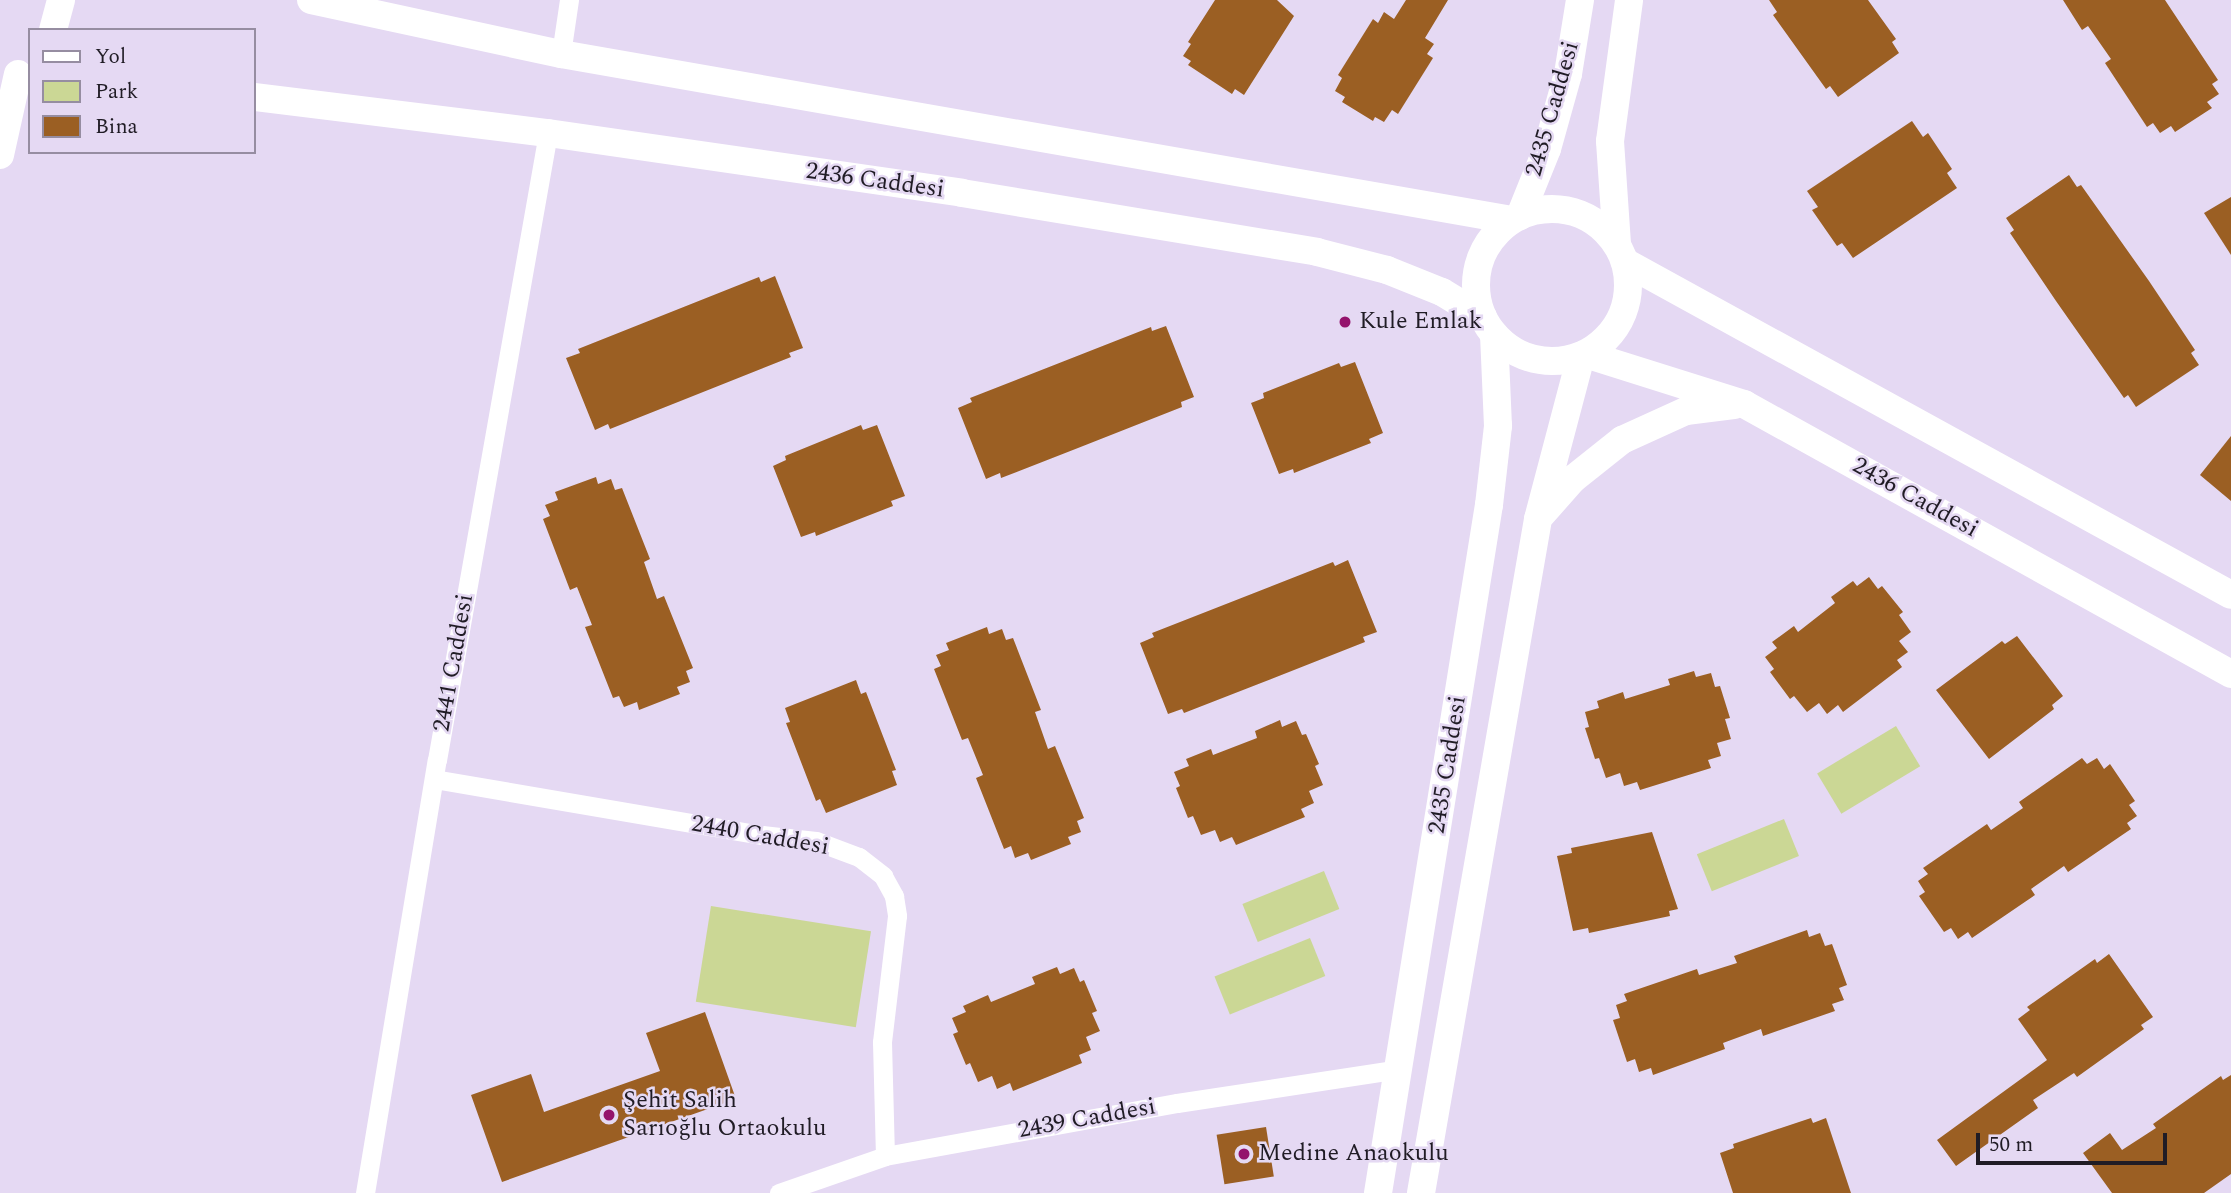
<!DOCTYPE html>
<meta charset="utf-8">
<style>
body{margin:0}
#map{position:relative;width:2231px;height:1193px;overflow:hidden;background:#e5d9f3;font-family:Spectral,serif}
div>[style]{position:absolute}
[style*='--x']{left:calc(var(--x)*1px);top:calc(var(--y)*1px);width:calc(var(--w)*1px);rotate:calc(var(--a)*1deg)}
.green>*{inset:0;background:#cbd795;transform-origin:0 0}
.building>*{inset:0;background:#9b5f23;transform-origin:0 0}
.street>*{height:19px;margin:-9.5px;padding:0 9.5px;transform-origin:9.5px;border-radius:9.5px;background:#fff}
.secondary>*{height:28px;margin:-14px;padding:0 14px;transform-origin:14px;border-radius:14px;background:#fff}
.secondary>.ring{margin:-14px;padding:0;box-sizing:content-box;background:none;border:28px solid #fff;border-radius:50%}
.dots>*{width:19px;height:19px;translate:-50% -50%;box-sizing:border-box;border:4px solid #e5d9f3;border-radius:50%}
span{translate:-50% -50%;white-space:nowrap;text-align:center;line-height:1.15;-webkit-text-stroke:5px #e5d9f3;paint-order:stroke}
.street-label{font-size:24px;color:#201c25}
.poi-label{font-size:24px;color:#201c25}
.left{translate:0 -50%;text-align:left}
.legend{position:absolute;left:28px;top:28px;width:228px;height:126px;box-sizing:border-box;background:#e5d9f3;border:2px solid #968da1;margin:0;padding:9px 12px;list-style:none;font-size:21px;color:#201c25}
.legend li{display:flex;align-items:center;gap:14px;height:35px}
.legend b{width:35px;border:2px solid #968da1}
.scale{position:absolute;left:1976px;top:1133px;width:191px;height:32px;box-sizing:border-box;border:4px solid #201c25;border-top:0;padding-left:9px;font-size:21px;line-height:24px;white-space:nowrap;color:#201c25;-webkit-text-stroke:5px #e5d9f3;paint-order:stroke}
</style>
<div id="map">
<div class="green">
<div style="left:1896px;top:726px;width:47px;height:92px;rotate:59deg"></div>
<div style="left:1784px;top:819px;width:40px;height:94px;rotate:68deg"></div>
<div style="left:1324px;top:871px;width:41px;height:88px;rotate:68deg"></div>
<div style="left:711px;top:906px;width:162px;height:97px;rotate:9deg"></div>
<div style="left:1310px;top:938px;width:41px;height:103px;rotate:68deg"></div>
</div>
<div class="building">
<div style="clip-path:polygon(1215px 0,1277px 0,1294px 16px,1244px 95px,1235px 89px,1232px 94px,1188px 65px,1191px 61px,1183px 56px,1191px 44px,1188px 42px)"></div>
<div style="clip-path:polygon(1406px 0,1448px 0,1425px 38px,1434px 44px,1427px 54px,1433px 58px,1398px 114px,1392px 110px,1384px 122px,1375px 117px,1373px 121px,1342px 102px,1345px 97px,1335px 91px,1342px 78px,1338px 75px,1373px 19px,1378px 23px,1384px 12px,1394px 19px)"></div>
<div style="clip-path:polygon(1769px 0,1868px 0,1896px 39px,1892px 42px,1899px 53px,1838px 97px,1830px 86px,1826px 89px,1773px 15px,1777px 12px)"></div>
<div style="clip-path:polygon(2063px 0,2165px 0,2218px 80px,2212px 84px,2219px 94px,2207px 102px,2212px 108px,2175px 132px,2171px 126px,2160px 133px,2153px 123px,2147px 127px,2105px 63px,2111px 59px,2088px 26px,2082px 30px)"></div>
<div style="clip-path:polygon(1912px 121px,1923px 137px,1928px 133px,1952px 169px,1947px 173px,1957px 188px,1853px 258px,1842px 243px,1837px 246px,1812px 210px,1818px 207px,1807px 191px)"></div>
<div style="clip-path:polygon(2069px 175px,2077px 187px,2081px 185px,2149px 281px,2195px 350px,2191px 353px,2199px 365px,2136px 407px,2128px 395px,2124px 398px,2056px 301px,2010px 233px,2014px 230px,2006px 218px)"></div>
<div style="clip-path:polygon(2231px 197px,2231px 255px,2204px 213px)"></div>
<div style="clip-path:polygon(775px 276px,803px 348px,789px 353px,791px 357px,678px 402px,610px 429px,608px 424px,595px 430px,566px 358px,580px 353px,578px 349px,759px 277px,761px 282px)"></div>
<div style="clip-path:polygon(1166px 326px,1194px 397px,1181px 402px,1182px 407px,1078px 448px,1001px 478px,1000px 473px,986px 479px,958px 408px,972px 402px,970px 398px,1151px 327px,1152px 331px)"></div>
<div style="clip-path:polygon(1355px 362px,1383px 433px,1369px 439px,1371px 443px,1294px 473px,1293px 469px,1279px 474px,1251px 403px,1264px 398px,1263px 393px,1339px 363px,1341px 367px)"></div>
<div style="clip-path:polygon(861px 425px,863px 430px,877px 425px,905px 496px,891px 501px,893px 506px,816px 536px,815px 532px,801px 537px,773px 466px,786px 460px,785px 456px)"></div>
<div style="clip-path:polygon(2231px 436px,2231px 501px,2200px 475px)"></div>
<div style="clip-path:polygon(596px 477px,598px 484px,611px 479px,615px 490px,622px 488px,650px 559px,644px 562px,657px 599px,664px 596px,693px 668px,686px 671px,690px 682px,677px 687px,680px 694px,639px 710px,637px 702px,624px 707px,619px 696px,613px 698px,585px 627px,592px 625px,577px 587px,570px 590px,543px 519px,550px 516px,545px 505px,558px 500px,555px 492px)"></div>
<div style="clip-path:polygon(1348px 560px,1377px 632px,1363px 637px,1365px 642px,1261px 683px,1184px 713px,1182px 709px,1168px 714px,1140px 643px,1154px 637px,1152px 633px,1333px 562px,1335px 566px)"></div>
<div style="clip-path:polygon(1869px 577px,1878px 589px,1882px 586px,1903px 612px,1899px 615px,1911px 632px,1899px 641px,1908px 652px,1897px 660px,1902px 667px,1843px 712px,1838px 705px,1827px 714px,1819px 703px,1807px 712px,1794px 696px,1790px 699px,1770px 672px,1774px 669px,1765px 657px,1777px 648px,1772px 642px,1794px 626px,1798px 632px,1835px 603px,1831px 597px,1853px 581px,1857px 586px)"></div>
<div style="clip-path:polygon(987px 627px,989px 634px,1002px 629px,1006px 640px,1013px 638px,1041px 710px,1035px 712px,1048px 749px,1055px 746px,1084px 818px,1077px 821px,1081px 832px,1068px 837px,1071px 844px,1031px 860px,1028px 853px,1015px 858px,1011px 846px,1004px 849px,976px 778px,983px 775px,968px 738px,962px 740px,934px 669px,941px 666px,936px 655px,949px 650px,946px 643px)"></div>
<div style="clip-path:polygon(2017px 636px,2063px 696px,2052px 705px,2054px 709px,1989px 759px,1936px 690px,2002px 641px,2005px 644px)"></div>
<div style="clip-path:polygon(1694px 671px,1696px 677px,1711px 673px,1715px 687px,1720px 686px,1730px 718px,1725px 719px,1731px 739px,1717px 743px,1721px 756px,1708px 760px,1711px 768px,1640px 790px,1637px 782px,1624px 786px,1620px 773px,1606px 778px,1599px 758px,1595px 759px,1585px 728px,1589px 727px,1585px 712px,1599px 708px,1597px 701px,1623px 692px,1625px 699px,1670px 685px,1668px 679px)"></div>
<div style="clip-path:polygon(856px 680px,861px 694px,866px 692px,896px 770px,892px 771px,897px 785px,826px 813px,820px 799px,816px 801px,786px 723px,790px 722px,785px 708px)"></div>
<div style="clip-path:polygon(1280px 720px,1282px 727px,1296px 721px,1302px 735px,1306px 734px,1319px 764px,1315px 766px,1323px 785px,1309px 791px,1314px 803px,1301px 809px,1305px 817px,1236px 845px,1232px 837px,1220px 842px,1215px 830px,1201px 835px,1193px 816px,1188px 818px,1176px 788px,1180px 786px,1174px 772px,1189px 766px,1186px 759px,1211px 749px,1213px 755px,1257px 738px,1255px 731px)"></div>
<div style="clip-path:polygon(2082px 758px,2087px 764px,2097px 758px,2104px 769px,2110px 764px,2135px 801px,2129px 805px,2137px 816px,2127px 823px,2131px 829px,2068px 872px,2064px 866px,2031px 889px,2035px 895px,1972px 938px,1968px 932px,1958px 939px,1951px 928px,1944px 932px,1919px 896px,1925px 892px,1918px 881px,1928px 874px,1923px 868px,1987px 824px,1991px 830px,2023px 808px,2019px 802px)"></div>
<div style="clip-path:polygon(1652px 832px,1678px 909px,1669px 911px,1670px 916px,1589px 933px,1588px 928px,1573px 931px,1557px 856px,1572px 853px,1571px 848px)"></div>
<div style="clip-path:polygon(1807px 930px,1809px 937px,1820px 933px,1825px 946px,1832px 944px,1847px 985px,1839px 988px,1844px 1000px,1832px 1004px,1835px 1011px,1763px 1036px,1761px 1029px,1723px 1043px,1725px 1049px,1653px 1075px,1651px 1068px,1639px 1072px,1635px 1059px,1627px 1062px,1613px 1020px,1620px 1018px,1616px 1005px,1627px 1001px,1624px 994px,1697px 969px,1699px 975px,1737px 963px,1734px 956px)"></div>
<div style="clip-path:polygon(2109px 954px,2153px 1017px,2141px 1025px,2144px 1029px,2077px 1077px,2074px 1073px,2033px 1100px,2038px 1108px,1956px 1166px,1937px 1140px,2047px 1060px,2018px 1019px,2030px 1010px,2027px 1007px,2095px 959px,2097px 963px)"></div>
<div style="clip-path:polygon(1057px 967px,1060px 974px,1074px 968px,1080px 982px,1084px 980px,1097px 1011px,1092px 1013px,1100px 1031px,1086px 1037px,1091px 1050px,1079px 1055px,1082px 1063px,1013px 1091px,1010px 1083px,997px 1089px,992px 1076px,978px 1082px,970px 1063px,966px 1065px,953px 1034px,958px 1032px,952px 1018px,966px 1012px,963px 1006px,988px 995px,991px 1002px,1035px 984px,1032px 977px)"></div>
<div style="clip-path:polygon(705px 1012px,736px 1099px,502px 1182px,471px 1095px,531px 1074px,544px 1112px,660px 1071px,646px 1033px)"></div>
<div style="clip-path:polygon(2231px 1075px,2231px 1174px,2204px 1193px,2112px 1193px,2083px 1153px,2110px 1133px,2122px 1150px,2156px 1128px,2153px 1124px,2221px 1076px,2223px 1080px)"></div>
<div style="clip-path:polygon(1811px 1118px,1813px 1123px,1826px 1118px,1851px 1193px,1733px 1193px,1720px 1153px,1734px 1148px,1733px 1144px)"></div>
<div style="left:1266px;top:1127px;width:50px;height:50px;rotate:81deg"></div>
</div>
<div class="street">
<div style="--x:561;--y:54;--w:55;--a:-81.6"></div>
<div style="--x:434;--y:779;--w:333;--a:9.7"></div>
<div style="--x:762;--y:835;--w:54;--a:6.3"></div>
<div style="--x:816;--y:841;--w:46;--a:20.4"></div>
<div style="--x:859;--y:857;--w:31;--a:38"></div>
<div style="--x:883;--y:876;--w:23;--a:61"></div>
<div style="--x:894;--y:896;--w:20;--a:81"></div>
<div style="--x:897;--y:916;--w:127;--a:96.8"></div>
<div style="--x:882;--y:1042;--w:114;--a:88.5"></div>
<div style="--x:365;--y:1193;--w:439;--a:-80.6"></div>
<div style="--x:437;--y:760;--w:637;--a:-79.96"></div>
<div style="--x:779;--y:1193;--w:112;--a:-19.2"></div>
<div style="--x:885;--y:1156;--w:297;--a:-10.3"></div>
<div style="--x:1177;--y:1103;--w:226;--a:-8.7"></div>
</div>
<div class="secondary">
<div style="--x:311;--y:0;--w:256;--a:12.2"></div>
<div style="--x:561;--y:54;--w:964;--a:9.91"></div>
<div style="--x:53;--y:30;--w:31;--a:-75"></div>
<div style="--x:254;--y:97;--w:296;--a:7"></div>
<div style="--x:548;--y:133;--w:418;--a:8.2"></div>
<div style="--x:962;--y:193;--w:360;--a:9.4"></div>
<div style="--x:1317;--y:252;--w:72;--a:14.4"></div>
<div style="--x:1387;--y:270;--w:59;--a:21.8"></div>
<div style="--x:1442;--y:292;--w:48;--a:31.4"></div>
<div style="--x:0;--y:155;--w:83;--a:-77.5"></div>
<div class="ring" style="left:1476px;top:209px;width:124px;height:124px"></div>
<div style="--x:1520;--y:216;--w:72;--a:-68.1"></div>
<div style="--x:1547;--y:149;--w:78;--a:-74.4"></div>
<div style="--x:1568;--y:74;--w:75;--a:-80.8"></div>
<div style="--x:1617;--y:244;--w:103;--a:-93.9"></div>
<div style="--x:1610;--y:141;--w:142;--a:-82.3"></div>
<div style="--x:1625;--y:262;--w:691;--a:28.79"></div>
<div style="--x:1585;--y:354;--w:167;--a:17.5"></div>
<div style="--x:1744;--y:404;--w:557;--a:29"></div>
<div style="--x:1542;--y:514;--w:47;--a:-48.5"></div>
<div style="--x:1573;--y:479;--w:63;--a:-38.5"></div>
<div style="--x:1622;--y:440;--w:70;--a:-24.4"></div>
<div style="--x:1686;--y:411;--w:48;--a:-7.1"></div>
<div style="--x:1378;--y:1193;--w:697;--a:-80.84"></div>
<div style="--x:1489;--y:505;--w:80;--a:-83.5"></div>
<div style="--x:1498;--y:426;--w:92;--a:-92.5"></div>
<div style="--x:1421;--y:1193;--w:684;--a:-80.15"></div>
<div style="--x:1538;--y:519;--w:169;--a:-75.2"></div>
</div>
<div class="dots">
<div style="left:1345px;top:322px;background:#94136c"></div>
<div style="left:609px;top:1115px;background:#94136c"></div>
<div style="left:1244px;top:1154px;background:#94136c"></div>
</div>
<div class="street-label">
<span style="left:1553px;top:109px;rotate:-74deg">2435 Caddesi</span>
<span style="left:875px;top:181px;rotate:8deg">2436 Caddesi</span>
<span style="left:1915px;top:498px;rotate:29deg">2436 Caddesi</span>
<span style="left:454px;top:663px;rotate:-80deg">2441 Caddesi</span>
<span style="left:1448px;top:765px;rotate:-81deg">2435 Caddesi</span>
<span style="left:760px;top:836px;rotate:10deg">2440 Caddesi</span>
<span style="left:1087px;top:1119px;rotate:-10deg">2439 Caddesi</span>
</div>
<div class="poi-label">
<span class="left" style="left:1359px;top:322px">Kule Emlak</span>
<span class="left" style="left:623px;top:1115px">Şehit Salih<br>Sarıoğlu Ortaokulu</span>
<span class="left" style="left:1258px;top:1154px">Medine Anaokulu</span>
</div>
<ul class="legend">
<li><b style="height:9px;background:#fff"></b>Yol</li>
<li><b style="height:19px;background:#cbd795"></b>Park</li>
<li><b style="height:19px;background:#9b5f23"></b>Bina</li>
</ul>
<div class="scale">50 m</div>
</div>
